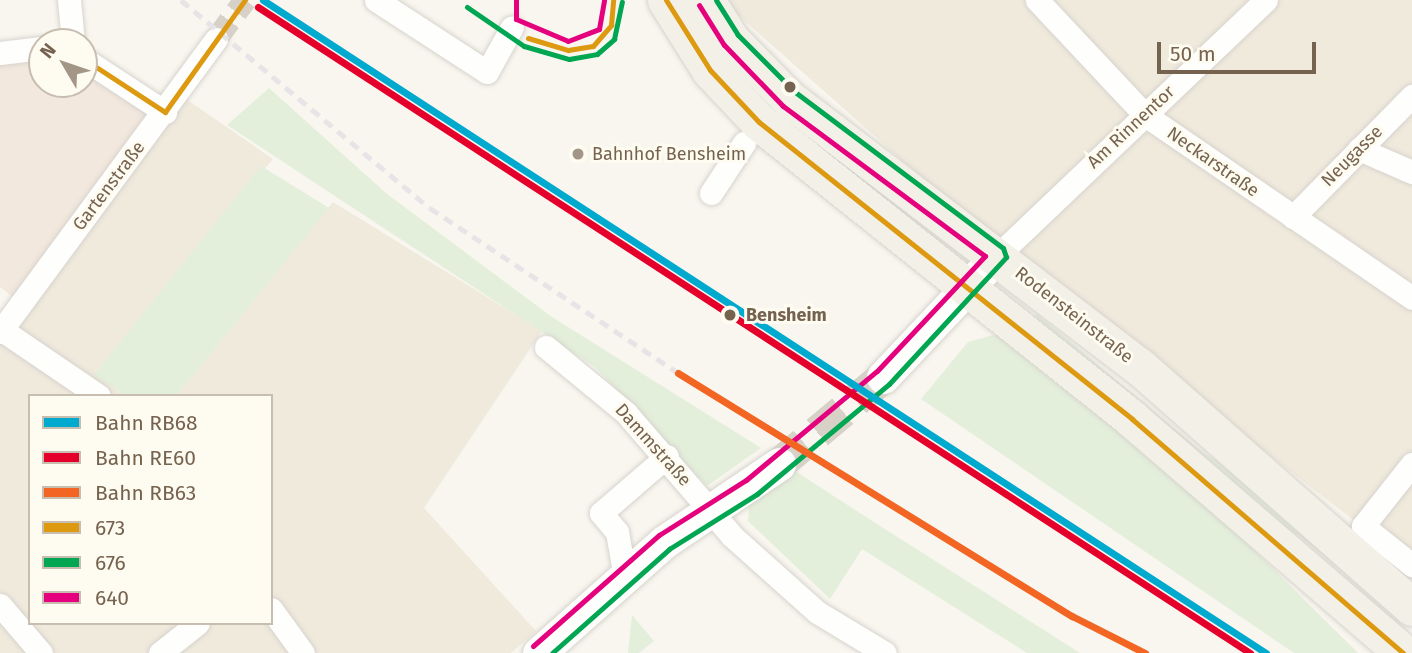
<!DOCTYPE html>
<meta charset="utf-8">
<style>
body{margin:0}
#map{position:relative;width:1412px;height:653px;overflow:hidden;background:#f8f6ef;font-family:"Fira Sans",sans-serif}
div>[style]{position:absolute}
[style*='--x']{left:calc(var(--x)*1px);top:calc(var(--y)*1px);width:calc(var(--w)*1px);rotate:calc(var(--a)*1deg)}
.residential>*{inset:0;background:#f0eadd}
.commercial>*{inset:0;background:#f2e8de}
.green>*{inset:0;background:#e3efdb}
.street-tunnel>*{height:23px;margin-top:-11.5px;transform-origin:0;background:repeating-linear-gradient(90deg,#d8d1c7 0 23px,transparent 0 34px)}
.secondary-tunnel>*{height:33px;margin-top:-16.5px;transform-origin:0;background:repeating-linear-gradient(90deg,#d8d1c7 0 33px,transparent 0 50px)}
.roads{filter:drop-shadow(0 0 2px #d7d3cd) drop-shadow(0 0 2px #d7d3cd)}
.street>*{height:23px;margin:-11.5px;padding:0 11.5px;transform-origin:11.5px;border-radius:11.5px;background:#fefefd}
.secondary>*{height:33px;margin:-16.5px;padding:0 16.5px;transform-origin:16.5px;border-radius:16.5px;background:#fefefd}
.primary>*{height:37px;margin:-18.5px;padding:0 18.5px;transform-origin:18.5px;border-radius:18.5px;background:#f2f0e7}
.rail>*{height:5px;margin-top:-2.5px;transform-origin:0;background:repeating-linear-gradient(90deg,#e6e4e6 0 10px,transparent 0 17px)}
.bus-1>*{height:5px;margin:-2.5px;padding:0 2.5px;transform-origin:2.5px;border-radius:2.5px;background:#dd9910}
.bus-2>*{height:5px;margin:-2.5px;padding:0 2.5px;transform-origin:2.5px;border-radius:2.5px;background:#00a651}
.bus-3>*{height:5px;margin:-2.5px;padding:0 2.5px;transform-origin:2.5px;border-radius:2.5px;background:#e5007d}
.rail-1>*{height:7px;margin:-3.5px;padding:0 3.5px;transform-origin:3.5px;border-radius:3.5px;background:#00a9ce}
.rail-2>*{height:7px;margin:-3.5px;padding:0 3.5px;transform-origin:3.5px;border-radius:3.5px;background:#e4002b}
.rail-3>*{height:7px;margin:-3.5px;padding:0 3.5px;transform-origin:3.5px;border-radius:3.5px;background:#f26522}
.dots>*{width:19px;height:19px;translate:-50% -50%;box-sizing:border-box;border:4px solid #fefbf1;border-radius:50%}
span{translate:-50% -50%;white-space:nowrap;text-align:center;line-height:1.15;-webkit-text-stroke:6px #fefbf1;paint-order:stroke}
.street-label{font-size:18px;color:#76634f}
.poi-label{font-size:18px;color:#76634f}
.left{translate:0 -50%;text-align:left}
.stop-label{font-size:18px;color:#76634f;font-weight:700}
.legend{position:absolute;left:28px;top:394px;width:245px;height:231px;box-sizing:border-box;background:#fefbf1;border:2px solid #c8beb0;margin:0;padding:9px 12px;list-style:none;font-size:21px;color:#76634f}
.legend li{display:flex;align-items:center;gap:14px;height:35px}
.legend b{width:35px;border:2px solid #c8beb0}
.north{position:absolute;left:28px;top:28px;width:70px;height:70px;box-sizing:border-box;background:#fefbf1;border:2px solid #c8beb0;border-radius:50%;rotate:309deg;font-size:19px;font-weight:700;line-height:28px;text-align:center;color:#76634f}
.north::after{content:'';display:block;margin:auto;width:24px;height:32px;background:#a49687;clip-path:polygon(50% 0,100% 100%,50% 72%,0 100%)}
.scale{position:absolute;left:1157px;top:42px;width:159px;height:32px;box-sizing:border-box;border:4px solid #76634f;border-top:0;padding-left:9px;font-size:21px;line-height:24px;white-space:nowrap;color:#76634f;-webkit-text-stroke:5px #fefbf1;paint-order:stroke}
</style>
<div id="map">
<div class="residential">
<div style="clip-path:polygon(721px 0,1412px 0,1412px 565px,1009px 255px)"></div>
<div style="clip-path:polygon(170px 88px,273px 159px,95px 375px,126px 396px,30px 396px,30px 623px,271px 623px,271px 396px,176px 396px,333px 202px,542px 331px,424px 508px,536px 631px,511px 653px,0 653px,0 322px)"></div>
</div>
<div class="commercial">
<div style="clip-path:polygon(42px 42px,42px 84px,84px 84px,84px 49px,165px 97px,17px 300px,0 287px,0 45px)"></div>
</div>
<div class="green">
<div style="clip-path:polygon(269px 88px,387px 194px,552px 317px,761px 448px,707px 486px,595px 367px,227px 125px)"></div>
<div style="clip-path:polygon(261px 166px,329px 208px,176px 396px,126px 396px,94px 375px)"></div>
<div style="clip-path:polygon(1037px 314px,1204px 453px,1239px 473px,1365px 589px,1299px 536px,1265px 519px,1034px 318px)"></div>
<div style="clip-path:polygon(1007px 331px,1132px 429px,1358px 653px,1294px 653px,921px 399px,968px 342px)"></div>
<div style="clip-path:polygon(795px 471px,877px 524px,1080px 653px,1027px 653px,862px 549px,830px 599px,748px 521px,749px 505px)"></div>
<div style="clip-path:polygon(632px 615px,654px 641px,639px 653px,628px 653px)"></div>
</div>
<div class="street-tunnel">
<div style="--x:216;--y:39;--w:49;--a:-53.4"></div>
</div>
<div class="secondary-tunnel">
<div style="--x:779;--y:464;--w:136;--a:-39.9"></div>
</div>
<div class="roads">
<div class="street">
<div style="--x:69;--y:0;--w:42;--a:84.6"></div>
<div style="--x:376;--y:0;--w:132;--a:33"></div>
<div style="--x:487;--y:72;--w:51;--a:-60.9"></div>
<div style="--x:1037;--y:0;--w:158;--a:46.8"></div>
<div style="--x:1145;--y:115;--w:324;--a:34.4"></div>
<div style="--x:0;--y:53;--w:42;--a:-6.8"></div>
<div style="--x:84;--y:59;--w:97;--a:33.2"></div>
<div style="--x:1359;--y:149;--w:58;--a:23.5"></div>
<div style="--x:711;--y:193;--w:60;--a:-56.6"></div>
<div style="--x:1293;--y:217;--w:170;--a:-45.5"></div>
<div style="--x:998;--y:255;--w:370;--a:-43.6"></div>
<div style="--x:2;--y:330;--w:117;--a:34.2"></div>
<div style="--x:0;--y:332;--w:364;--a:-53.6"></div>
<div style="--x:546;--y:347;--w:104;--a:39.5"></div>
<div style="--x:626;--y:413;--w:162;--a:49.2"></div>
<div style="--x:732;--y:536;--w:114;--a:41.8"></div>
<div style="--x:817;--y:612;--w:79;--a:31.1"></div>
<div style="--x:1412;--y:464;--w:79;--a:128.3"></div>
<div style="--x:1363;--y:526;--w:63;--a:38.5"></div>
<div style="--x:625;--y:577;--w:46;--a:-100.1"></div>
<div style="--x:617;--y:532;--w:25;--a:-130"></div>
<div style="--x:601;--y:513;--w:87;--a:-40.8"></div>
<div style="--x:0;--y:605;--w:63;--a:49.5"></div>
<div style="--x:271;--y:609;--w:54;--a:54"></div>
<div style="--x:160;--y:653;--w:48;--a:-38.3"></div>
</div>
<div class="secondary">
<div style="--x:883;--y:377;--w:168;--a:-46.7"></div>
<div style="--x:539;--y:653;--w:167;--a:-41.6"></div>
<div style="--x:664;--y:542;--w:139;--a:-34.1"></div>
</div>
<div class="primary">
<div style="--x:666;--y:0;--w:83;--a:57.8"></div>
<div style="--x:710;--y:70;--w:71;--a:46.7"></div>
<div style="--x:759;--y:122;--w:477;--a:38.5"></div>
<div style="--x:1132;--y:419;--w:358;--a:40.8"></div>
<div style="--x:706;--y:0;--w:47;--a:58"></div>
<div style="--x:731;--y:40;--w:83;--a:45.5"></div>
<div style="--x:789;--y:99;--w:442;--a:37.4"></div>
<div style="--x:1140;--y:367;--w:363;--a:41.4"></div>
</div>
</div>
<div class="rail">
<div style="--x:181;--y:0;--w:324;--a:39.9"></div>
<div style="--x:430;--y:208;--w:298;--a:33.6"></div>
</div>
<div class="bus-1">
<div style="--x:666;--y:0;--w:83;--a:57.8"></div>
<div style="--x:710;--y:70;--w:71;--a:46.7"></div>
<div style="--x:759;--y:122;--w:477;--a:38.5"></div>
<div style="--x:1132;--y:419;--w:358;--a:40.8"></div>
<div style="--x:528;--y:38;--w:42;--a:16.7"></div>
<div style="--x:568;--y:50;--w:25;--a:-9"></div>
<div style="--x:593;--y:46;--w:28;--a:-49"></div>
<div style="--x:611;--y:25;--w:25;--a:-85"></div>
<div style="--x:84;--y:59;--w:97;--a:33.2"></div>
<div style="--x:165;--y:112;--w:138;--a:-54.5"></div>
</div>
<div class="bus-2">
<div style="--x:467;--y:7;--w:69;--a:34.4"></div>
<div style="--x:524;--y:46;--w:47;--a:16.1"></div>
<div style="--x:569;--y:59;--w:28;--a:-10"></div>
<div style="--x:597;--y:54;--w:23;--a:-41"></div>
<div style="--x:614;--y:39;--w:38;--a:-78"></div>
<div style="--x:552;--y:653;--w:157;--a:-41.6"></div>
<div style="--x:669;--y:549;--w:104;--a:-32"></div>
<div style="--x:757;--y:494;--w:172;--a:-39.8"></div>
<div style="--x:889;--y:384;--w:173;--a:-47.3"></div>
<div style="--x:1006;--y:257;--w:9;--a:-108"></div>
<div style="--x:1003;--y:248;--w:260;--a:-143.1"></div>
<div style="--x:795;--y:92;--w:81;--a:-135"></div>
<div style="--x:738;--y:35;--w:41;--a:-122.2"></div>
</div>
<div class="bus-3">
<div style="--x:516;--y:0;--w:19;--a:90"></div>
<div style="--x:516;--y:19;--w:56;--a:22.9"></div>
<div style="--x:568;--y:41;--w:33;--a:-21"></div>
<div style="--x:599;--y:29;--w:29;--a:-80"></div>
<div style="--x:533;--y:646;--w:168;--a:-41.4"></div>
<div style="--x:659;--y:535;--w:103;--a:-32.3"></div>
<div style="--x:746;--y:480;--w:170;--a:-39.8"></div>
<div style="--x:877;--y:371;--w:158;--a:-46.8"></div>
<div style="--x:985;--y:256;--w:252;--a:-143.4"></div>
<div style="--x:783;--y:106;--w:85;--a:-134"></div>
<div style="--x:724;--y:45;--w:47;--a:-122"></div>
</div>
<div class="rail-1">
<div style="--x:263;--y:0;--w:1197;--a:33.07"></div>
</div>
<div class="rail-2">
<div style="--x:258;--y:7;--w:1184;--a:33.07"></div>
</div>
<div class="rail-3">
<div style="--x:678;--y:373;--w:463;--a:31.7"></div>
<div style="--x:1072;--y:616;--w:82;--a:26.9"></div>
</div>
<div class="dots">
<div style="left:790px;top:87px;background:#76634f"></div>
<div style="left:578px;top:154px;background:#a49687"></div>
<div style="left:730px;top:315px;background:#76634f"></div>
</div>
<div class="street-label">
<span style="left:1131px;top:127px;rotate:-43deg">Am Rinnentor</span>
<span style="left:1352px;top:156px;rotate:-45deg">Neugasse</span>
<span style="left:1213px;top:162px;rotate:35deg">Neckarstraße</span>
<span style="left:109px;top:186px;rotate:-53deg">Gartenstraße</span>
<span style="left:1074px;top:315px;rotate:38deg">Rodensteinstraße</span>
<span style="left:653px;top:445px;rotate:48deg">Dammstraße</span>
</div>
<div class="poi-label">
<span class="left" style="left:592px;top:154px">Bahnhof Bensheim</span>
</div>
<div class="stop-label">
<span class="left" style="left:746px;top:315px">Bensheim</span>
</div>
<ul class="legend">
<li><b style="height:9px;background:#00a9ce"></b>Bahn RB68</li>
<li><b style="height:9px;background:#e4002b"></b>Bahn RE60</li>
<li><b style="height:9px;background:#f26522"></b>Bahn RB63</li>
<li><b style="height:9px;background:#dd9910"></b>673</li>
<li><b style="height:9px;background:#00a651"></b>676</li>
<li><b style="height:9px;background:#e5007d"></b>640</li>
</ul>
<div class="north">N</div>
<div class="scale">50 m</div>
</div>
